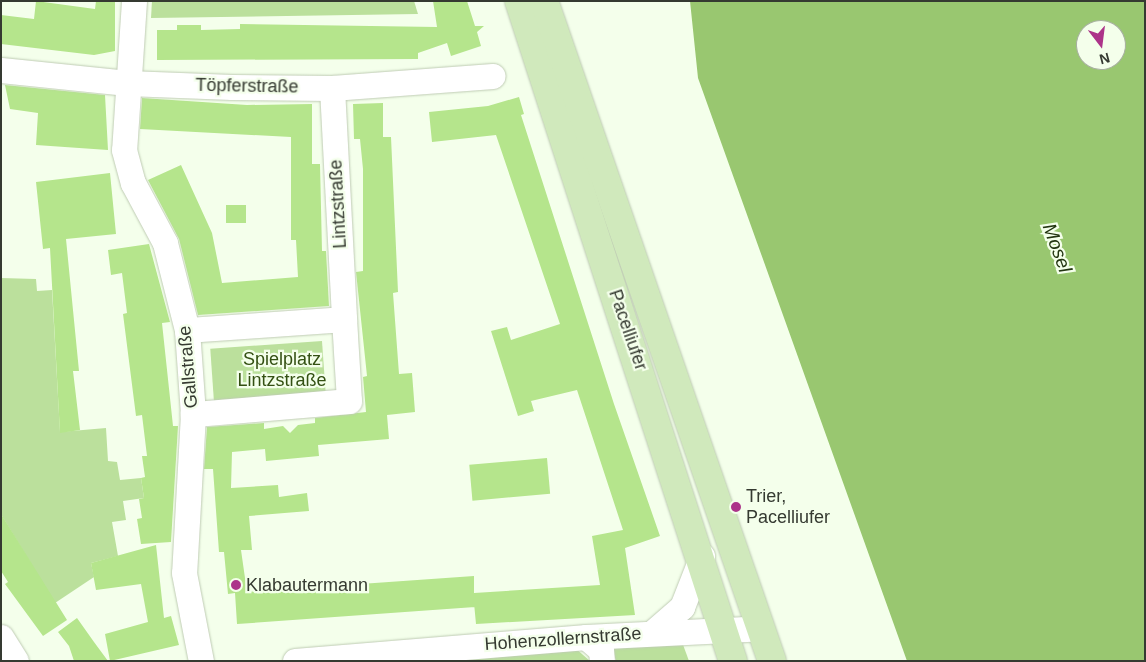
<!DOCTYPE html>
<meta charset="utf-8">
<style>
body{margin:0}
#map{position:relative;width:1146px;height:662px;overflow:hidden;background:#f4ffeb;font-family:Helvetica,sans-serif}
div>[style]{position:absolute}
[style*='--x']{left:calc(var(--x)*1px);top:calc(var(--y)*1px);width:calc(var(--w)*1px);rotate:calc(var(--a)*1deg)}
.green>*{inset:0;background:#bbe09c;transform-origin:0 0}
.water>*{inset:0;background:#99c770}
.building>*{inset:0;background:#b5e58c;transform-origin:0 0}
.roads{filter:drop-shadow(0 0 1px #bfccb4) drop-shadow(0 0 1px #bfccb4)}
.minor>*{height:25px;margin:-12.5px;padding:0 12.5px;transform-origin:12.5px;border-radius:12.5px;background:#fff}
.major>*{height:28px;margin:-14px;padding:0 14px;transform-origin:14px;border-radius:14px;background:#d0e9bc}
.dots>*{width:14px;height:14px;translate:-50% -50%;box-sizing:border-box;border:2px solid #f4ffeb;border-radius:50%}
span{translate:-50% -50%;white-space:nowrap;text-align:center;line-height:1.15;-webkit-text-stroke:4.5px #f4ffeb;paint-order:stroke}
.street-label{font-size:18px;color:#353a31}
.park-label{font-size:18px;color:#335012}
.poi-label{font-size:18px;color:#353a31}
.left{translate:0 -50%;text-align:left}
.water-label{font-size:19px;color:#223511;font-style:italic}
.frame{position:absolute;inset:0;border:2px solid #353a31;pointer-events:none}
.north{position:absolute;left:1076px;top:20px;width:50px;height:50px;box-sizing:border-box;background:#f4ffeb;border:1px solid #a8b0a1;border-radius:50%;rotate:165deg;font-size:14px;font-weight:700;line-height:20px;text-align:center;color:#353a31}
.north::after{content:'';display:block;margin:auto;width:18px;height:22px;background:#ac3489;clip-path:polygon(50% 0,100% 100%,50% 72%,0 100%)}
</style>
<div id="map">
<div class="green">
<div style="clip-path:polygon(152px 1px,414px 1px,418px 14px,151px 18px)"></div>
<div style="clip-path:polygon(1px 278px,36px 279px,37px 291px,52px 290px,60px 432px,106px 428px,108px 461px,117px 462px,120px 480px,141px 478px,144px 498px,123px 501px,126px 520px,112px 522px,118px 556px,91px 563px,94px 577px,55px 603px,2px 516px)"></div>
<div style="left:322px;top:341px;width:54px;height:112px;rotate:86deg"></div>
<div style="clip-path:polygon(682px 642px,689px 661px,616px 661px,611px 645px)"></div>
<div style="clip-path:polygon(574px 647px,590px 661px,390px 661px)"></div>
</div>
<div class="water">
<div style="clip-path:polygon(evenodd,690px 1px,1145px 1px,1145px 661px,907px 661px,698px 78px,690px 1px,1086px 30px,1116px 30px,1116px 60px,1086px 60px,1086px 30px)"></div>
</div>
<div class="building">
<div style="clip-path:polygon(36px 1px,95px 9px,96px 1px,115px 1px,115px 51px,94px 55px,1px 44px,1px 15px,34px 19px)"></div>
<div style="clip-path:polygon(433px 1px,467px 1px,475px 26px,484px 26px,477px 32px,481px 46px,451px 56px,447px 43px,418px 53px,418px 59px,157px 60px,157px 30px,177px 30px,177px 25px,201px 25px,201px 30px,240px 29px,240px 24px,437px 27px)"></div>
<div style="clip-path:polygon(5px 85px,105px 95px,108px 150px,36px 145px,38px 113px,10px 109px)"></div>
<div style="clip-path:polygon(519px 97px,524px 114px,521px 115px,614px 404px,660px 536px,625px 548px,635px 615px,476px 624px,474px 603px,475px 607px,237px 624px,235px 593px,228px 594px,224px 552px,219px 552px,213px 469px,204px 469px,207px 427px,264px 423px,264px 429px,283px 426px,290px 433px,298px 425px,315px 423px,315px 418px,366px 412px,363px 377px,367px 376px,356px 272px,363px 271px,363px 169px,360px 139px,354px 139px,353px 104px,383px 103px,383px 137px,391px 137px,398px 292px,393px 293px,399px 374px,412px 373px,415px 412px,387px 415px,389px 439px,318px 445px,319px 456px,266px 461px,265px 449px,232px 452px,231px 488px,278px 485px,279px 497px,307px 493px,309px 511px,249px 516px,252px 550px,241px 550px,247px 592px,474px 576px,474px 593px,600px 585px,592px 536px,623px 530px,577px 390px,531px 401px,534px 411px,518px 416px,491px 331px,507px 327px,511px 340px,560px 324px,496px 135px,432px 142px,429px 112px,488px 106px)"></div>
<div style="clip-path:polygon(142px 98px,247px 105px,312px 104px,312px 164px,320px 164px,322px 251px,326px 251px,329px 306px,198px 315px,179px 239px,148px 180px,181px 165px,212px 233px,222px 283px,298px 277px,296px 240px,291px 240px,291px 137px,140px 129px)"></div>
<div style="clip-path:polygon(110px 173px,116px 234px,66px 239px,79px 371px,73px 371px,80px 430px,60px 433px,50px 248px,43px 249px,36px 182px)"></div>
<div style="left:226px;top:205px;width:20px;height:18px"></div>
<div style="clip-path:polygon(149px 244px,170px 322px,162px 323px,173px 426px,178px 426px,171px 542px,141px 544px,137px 519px,142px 518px,139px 499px,144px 498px,141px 478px,145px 477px,142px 456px,147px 456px,142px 415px,136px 416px,123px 314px,127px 313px,122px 273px,111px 275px,108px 250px)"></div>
<div style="left:547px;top:458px;width:36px;height:78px;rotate:85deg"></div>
<div style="clip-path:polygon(1px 514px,67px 620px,43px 636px,5px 584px,8px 582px,1px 571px)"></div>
<div style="clip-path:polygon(156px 545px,164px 618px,171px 616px,179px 645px,110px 661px,105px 634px,148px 622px,141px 584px,96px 590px,91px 563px)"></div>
<div style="clip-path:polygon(77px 618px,94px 642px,108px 661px,74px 661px,69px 646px,58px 632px)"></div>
</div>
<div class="roads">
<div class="minor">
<div style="--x:134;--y:1;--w:149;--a:93.8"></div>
<div style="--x:124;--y:150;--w:34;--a:75"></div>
<div style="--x:133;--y:183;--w:68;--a:61.9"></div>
<div style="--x:165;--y:243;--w:90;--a:75.8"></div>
<div style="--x:187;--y:330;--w:84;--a:85.9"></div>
<div style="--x:193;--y:414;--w:159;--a:93.2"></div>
<div style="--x:184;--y:573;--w:90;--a:79.1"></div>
<div style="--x:1;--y:70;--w:127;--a:5.9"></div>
<div style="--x:127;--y:83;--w:105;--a:2.2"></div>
<div style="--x:232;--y:87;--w:100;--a:0.6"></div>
<div style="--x:332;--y:88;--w:161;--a:-4.3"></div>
<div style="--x:332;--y:88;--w:231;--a:87"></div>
<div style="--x:187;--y:330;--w:157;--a:-4"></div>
<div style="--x:344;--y:319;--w:82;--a:86.5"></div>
<div style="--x:349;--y:401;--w:157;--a:175.2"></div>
<div style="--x:652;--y:633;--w:40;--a:-41"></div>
<div style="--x:682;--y:607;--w:55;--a:-68.6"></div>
<div style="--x:1;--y:637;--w:28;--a:58"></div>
<div style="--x:586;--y:637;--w:20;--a:41"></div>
<div style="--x:601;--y:650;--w:11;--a:85"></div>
<div style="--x:295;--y:661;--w:292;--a:-4.7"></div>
<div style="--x:586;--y:637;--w:175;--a:-2.9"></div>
</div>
<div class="major">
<div style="--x:519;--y:1;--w:694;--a:72.04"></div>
<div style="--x:544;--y:1;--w:698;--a:70.94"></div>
</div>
</div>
<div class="dots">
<div style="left:736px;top:507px;background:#ac3489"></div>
<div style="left:236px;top:585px;background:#ac3489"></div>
</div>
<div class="street-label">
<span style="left:247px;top:86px;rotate:1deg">Töpferstraße</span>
<span style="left:338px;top:204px;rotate:-93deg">Lintzstraße</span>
<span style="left:628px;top:330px;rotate:71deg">Pacelliufer</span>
<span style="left:188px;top:367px;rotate:-95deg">Gallstraße</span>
<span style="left:563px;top:639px;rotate:-4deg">Hohenzollernstraße</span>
</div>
<div class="park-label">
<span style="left:282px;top:370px">Spielplatz<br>Lintzstraße</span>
</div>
<div class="poi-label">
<span class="left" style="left:746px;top:507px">Trier,<br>Pacelliufer</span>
<span class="left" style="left:246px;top:585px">Klabautermann</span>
</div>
<div class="water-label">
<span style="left:1057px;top:248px;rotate:70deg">Mosel</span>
</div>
<div class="frame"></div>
<div class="north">N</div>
</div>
